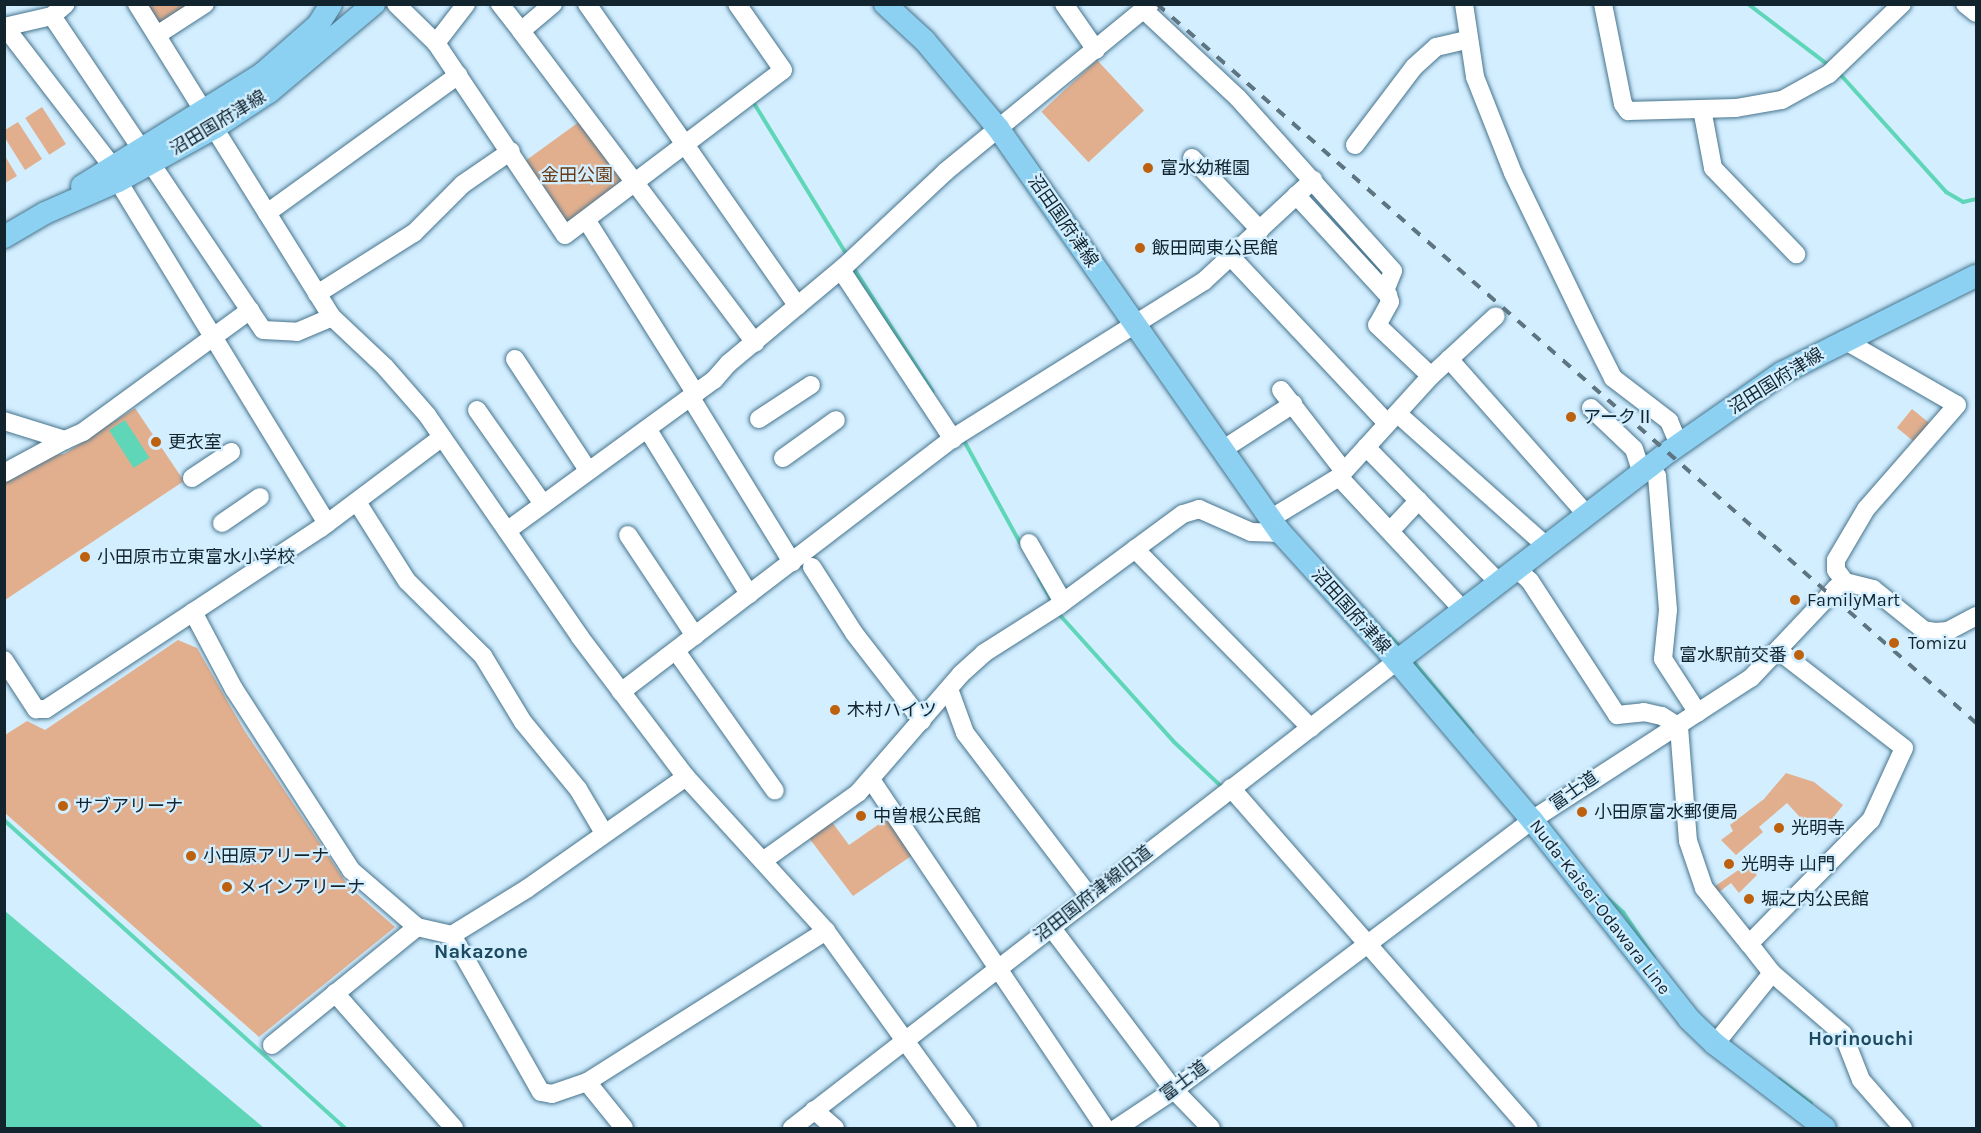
<!DOCTYPE html>
<meta charset="utf-8">
<style>
body{margin:0}
#map{position:relative;width:1981px;height:1133px;overflow:hidden;background:#d2eeff;font-family:Karla,"Noto Sans JP",sans-serif}
div>[style]{position:absolute}
[style*='--x']{left:calc(var(--x)*1px);top:calc(var(--y)*1px);width:calc(var(--w)*1px);rotate:calc(var(--a)*1deg)}
.green>*{inset:0;background:#e2af8e;transform-origin:0 0}
.water>*{inset:0;background:#60d6b8;transform-origin:0 0}
.stream>*{height:4px;margin:-2px;padding:0 2px;transform-origin:2px;border-radius:2px;background:#60d6b8}
.roads{filter:drop-shadow(0 0 2px #47748d) drop-shadow(0 0 2px #47748d)}
.minor>*{height:18px;margin:-9px;padding:0 9px;transform-origin:9px;border-radius:9px;background:#fff}
.major>*{height:22px;margin:-11px;padding:0 11px;transform-origin:11px;border-radius:11px;background:#8dd1f2}
.rail>*{height:4px;margin-top:-2px;transform-origin:0;background:repeating-linear-gradient(90deg,#5e7581 0 10px,transparent 0 20px)}
.dots>*{width:16px;height:16px;translate:-50% -50%;box-sizing:border-box;border:3px solid #d2eeff;border-radius:50%}
span{translate:-50% -50%;white-space:nowrap;text-align:center;line-height:1.15;-webkit-text-stroke:4.5px #d2eeff;paint-order:stroke}
.street-label{font-size:18px;color:#12252f}
.poi-label{font-size:18px;color:#12252f}
.left{translate:0 -50%;text-align:left}
.right{translate:-100% -50%;text-align:right}
.park-label{font-size:18px;color:#6a3811}
.neighbourhood-label{font-size:20px;color:#1c4a61;font-weight:700}
.frame{position:absolute;inset:0;border:6px solid #12252f;pointer-events:none}
</style>
<div id="map">
<div class="green">
<div style="clip-path:polygon(145px 5px,197px 5px,160px 29px)"></div>
<div style="left:1097px;top:60px;width:69px;height:76px;rotate:47deg"></div>
<div style="left:42px;top:107px;width:44px;height:20px;rotate:57deg"></div>
<div style="left:583px;top:119px;width:81px;height:74px;rotate:54deg"></div>
<div style="clip-path:polygon(18px 122px,42px 159px,25px 170px,5px 138px,5px 130px)"></div>
<div style="clip-path:polygon(5px 156px,17px 176px,5px 183px,4px 183px)"></div>
<div style="clip-path:polygon(135px 408px,184px 481px,5px 600px,5px 481px,51px 455px,64px 454px)"></div>
<div style="left:1912px;top:409px;width:22px;height:24px;rotate:39deg"></div>
<div style="clip-path:polygon(178px 640px,197px 648px,244px 730px,349px 887px,395px 927px,259px 1037px,5px 813px,5px 735px,27px 721px,45px 730px)"></div>
<div style="clip-path:polygon(1786px 773px,1814px 782px,1843px 805px,1818px 837px,1787px 803px,1759px 827px,1763px 832px,1736px 855px,1721px 840px,1733px 831px,1730px 825px,1764px 799px)"></div>
<div style="clip-path:polygon(892px 815px,917px 852px,853px 896px,806px 834px,829px 818px,849px 845px)"></div>
<div style="clip-path:polygon(1747px 864px,1757px 875px,1739px 893px,1731px 883px,1715px 895px,1711px 889px)"></div>
</div>
<div class="water">
<div style="left:125px;top:420px;width:45px;height:19px;rotate:57deg"></div>
<div style="clip-path:polygon(4px 911px,5px 911px,264px 1128px,5px 1128px)"></div>
</div>
<div class="stream">
<div style="--x:1748;--y:4;--w:104;--a:37.2"></div>
<div style="--x:1839;--y:73;--w:160;--a:48"></div>
<div style="--x:1946;--y:192;--w:20;--a:30"></div>
<div style="--x:1963;--y:202;--w:13;--a:-13"></div>
<div style="--x:755;--y:105;--w:176;--a:58.5"></div>
<div style="--x:853;--y:267;--w:148;--a:57.4"></div>
<div style="--x:963;--y:439;--w:124;--a:61.2"></div>
<div style="--x:1039;--y:578;--w:29;--a:61"></div>
<div style="--x:1058;--y:613;--w:173;--a:48"></div>
<div style="--x:1174;--y:742;--w:67;--a:43.2"></div>
<div style="--x:1387;--y:633;--w:19;--a:47"></div>
<div style="--x:1412;--y:660;--w:94;--a:50.2"></div>
<div style="--x:4;--y:820;--w:460;--a:42.1"></div>
<div style="--x:1605;--y:896;--w:24;--a:42"></div>
<div style="--x:1623;--y:912;--w:55;--a:56"></div>
<div style="--x:1779;--y:1079;--w:40;--a:37"></div>
</div>
<div class="roads">
<div class="minor">
<div style="--x:137;--y:4;--w:369;--a:58.1"></div>
<div style="--x:332;--y:317;--w:73;--a:43.3"></div>
<div style="--x:385;--y:367;--w:64;--a:48.8"></div>
<div style="--x:427;--y:415;--w:270;--a:55.4"></div>
<div style="--x:580;--y:637;--w:176;--a:52.9"></div>
<div style="--x:686;--y:777;--w:208;--a:47.7"></div>
<div style="--x:826;--y:931;--w:243;--a:54.2"></div>
<div style="--x:396;--y:4;--w:56;--a:44.3"></div>
<div style="--x:436;--y:43;--w:49;--a:-52.4"></div>
<div style="--x:500;--y:4;--w:34;--a:52"></div>
<div style="--x:521;--y:31;--w:42;--a:-40.2"></div>
<div style="--x:587;--y:4;--w:368;--a:55.1"></div>
<div style="--x:1064;--y:4;--w:56;--a:55.2"></div>
<div style="--x:1464;--y:4;--w:74;--a:81.4"></div>
<div style="--x:1475;--y:77;--w:103;--a:68.4"></div>
<div style="--x:1513;--y:173;--w:163;--a:64.2"></div>
<div style="--x:1584;--y:320;--w:65;--a:63.4"></div>
<div style="--x:1613;--y:378;--w:71;--a:37.5"></div>
<div style="--x:1669;--y:421;--w:26;--a:67"></div>
<div style="--x:1603;--y:4;--w:102;--a:78.7"></div>
<div style="--x:1623;--y:104;--w:9;--a:54"></div>
<div style="--x:1628;--y:111;--w:108;--a:-1.6"></div>
<div style="--x:1736;--y:108;--w:47;--a:-9.9"></div>
<div style="--x:1782;--y:100;--w:54;--a:-29"></div>
<div style="--x:1829;--y:74;--w:101;--a:-43.8"></div>
<div style="--x:1965;--y:4;--w:14;--a:39"></div>
<div style="--x:1145;--y:11;--w:127;--a:43.1"></div>
<div style="--x:1238;--y:98;--w:232;--a:48.1"></div>
<div style="--x:1393;--y:271;--w:22;--a:112"></div>
<div style="--x:52;--y:16;--w:378;--a:56.1"></div>
<div style="--x:263;--y:330;--w:34;--a:3"></div>
<div style="--x:297;--y:332;--w:38;--a:-23"></div>
<div style="--x:4;--y:27;--w:49;--a:-12.9"></div>
<div style="--x:52;--y:16;--w:18;--a:-41"></div>
<div style="--x:5;--y:27;--w:175;--a:52.4"></div>
<div style="--x:521;--y:31;--w:390;--a:53.1"></div>
<div style="--x:157;--y:35;--w:57;--a:-32.9"></div>
<div style="--x:436;--y:43;--w:231;--a:56.1"></div>
<div style="--x:565;--y:235;--w:273;--a:-37.1"></div>
<div style="--x:783;--y:70;--w:80;--a:-124.9"></div>
<div style="--x:1702;--y:109;--w:60;--a:79.4"></div>
<div style="--x:1713;--y:168;--w:120;--a:46"></div>
<div style="--x:1355;--y:145;--w:98;--a:-52.9"></div>
<div style="--x:1414;--y:67;--w:30;--a:-42"></div>
<div style="--x:1436;--y:47;--w:32;--a:-13"></div>
<div style="--x:1192;--y:158;--w:99;--a:46.6"></div>
<div style="--x:118;--y:181;--w:401;--a:58.6"></div>
<div style="--x:1296;--y:195;--w:136;--a:47.4"></div>
<div style="--x:1388;--y:295;--w:7;--a:74"></div>
<div style="--x:1390;--y:302;--w:26;--a:119"></div>
<div style="--x:1377;--y:325;--w:74;--a:43.4"></div>
<div style="--x:267;--y:213;--w:236;--a:-35.8"></div>
<div style="--x:587;--y:221;--w:204;--a:57.8"></div>
<div style="--x:1232;--y:258;--w:226;--a:46.8"></div>
<div style="--x:841;--y:270;--w:203;--a:56.5"></div>
<div style="--x:317;--y:294;--w:115;--a:-32.2"></div>
<div style="--x:414;--y:233;--w:69;--a:-45"></div>
<div style="--x:463;--y:184;--w:58;--a:-34.5"></div>
<div style="--x:1844;--y:340;--w:130;--a:29.9"></div>
<div style="--x:1957;--y:405;--w:138;--a:131.2"></div>
<div style="--x:1866;--y:509;--w:59;--a:120.5"></div>
<div style="--x:1836;--y:560;--w:10;--a:90"></div>
<div style="--x:1836;--y:570;--w:15;--a:53"></div>
<div style="--x:515;--y:359;--w:133;--a:56.7"></div>
<div style="--x:1449;--y:359;--w:208;--a:48.5"></div>
<div style="--x:1281;--y:390;--w:101;--a:52.2"></div>
<div style="--x:691;--y:398;--w:193;--a:58.4"></div>
<div style="--x:1591;--y:408;--w:59;--a:43.6"></div>
<div style="--x:1634;--y:449;--w:25;--a:72"></div>
<div style="--x:477;--y:410;--w:115;--a:54.9"></div>
<div style="--x:1398;--y:414;--w:197;--a:41.7"></div>
<div style="--x:759;--y:419;--w:62;--a:-33.2"></div>
<div style="--x:4;--y:421;--w:64;--a:17.3"></div>
<div style="--x:65;--y:440;--w:20;--a:-24"></div>
<div style="--x:83;--y:432;--w:207;--a:-36.1"></div>
<div style="--x:648;--y:430;--w:193;--a:58.4"></div>
<div style="--x:1366;--y:447;--w:190;--a:45.6"></div>
<div style="--x:1222;--y:450;--w:85;--a:-32.9"></div>
<div style="--x:783;--y:458;--w:65;--a:-35.6"></div>
<div style="--x:1650;--y:466;--w:12;--a:55"></div>
<div style="--x:1657;--y:476;--w:134;--a:85.3"></div>
<div style="--x:1668;--y:610;--w:49;--a:95.8"></div>
<div style="--x:1663;--y:659;--w:64;--a:57.1"></div>
<div style="--x:4;--y:473;--w:69;--a:-28.4"></div>
<div style="--x:1339;--y:477;--w:182;--a:47"></div>
<div style="--x:192;--y:478;--w:47;--a:-33.7"></div>
<div style="--x:357;--y:502;--w:93;--a:57.7"></div>
<div style="--x:407;--y:581;--w:107;--a:44.6"></div>
<div style="--x:483;--y:656;--w:77;--a:58.8"></div>
<div style="--x:523;--y:722;--w:87;--a:50.6"></div>
<div style="--x:578;--y:789;--w:51;--a:59.4"></div>
<div style="--x:1270;--y:519;--w:81;--a:-31.3"></div>
<div style="--x:1339;--y:477;--w:137;--a:-47.7"></div>
<div style="--x:1431;--y:376;--w:88;--a:-42.7"></div>
<div style="--x:222;--y:523;--w:46;--a:-34.4"></div>
<div style="--x:508;--y:530;--w:255;--a:-36.1"></div>
<div style="--x:714;--y:380;--w:23;--a:-49"></div>
<div style="--x:729;--y:363;--w:150;--a:-39.9"></div>
<div style="--x:844;--y:267;--w:139;--a:-43.2"></div>
<div style="--x:945;--y:172;--w:265;--a:-39.3"></div>
<div style="--x:1390;--y:531;--w:42;--a:-46.9"></div>
<div style="--x:628;--y:535;--w:121;--a:56.4"></div>
<div style="--x:1029;--y:543;--w:68;--a:60"></div>
<div style="--x:1135;--y:549;--w:251;--a:45.5"></div>
<div style="--x:812;--y:567;--w:78;--a:57.5"></div>
<div style="--x:854;--y:633;--w:111;--a:52.3"></div>
<div style="--x:1516;--y:568;--w:19;--a:43"></div>
<div style="--x:1530;--y:581;--w:160;--a:57"></div>
<div style="--x:1617;--y:715;--w:27;--a:-6"></div>
<div style="--x:1644;--y:712;--w:18;--a:13"></div>
<div style="--x:1662;--y:716;--w:20;--a:33"></div>
<div style="--x:1679;--y:727;--w:114;--a:85.5"></div>
<div style="--x:1688;--y:841;--w:50;--a:71.2"></div>
<div style="--x:1704;--y:888;--w:72;--a:51.2"></div>
<div style="--x:193;--y:612;--w:87;--a:62"></div>
<div style="--x:234;--y:689;--w:216;--a:57.1"></div>
<div style="--x:351;--y:870;--w:87;--a:40.8"></div>
<div style="--x:417;--y:927;--w:36;--a:13"></div>
<div style="--x:452;--y:935;--w:89;--a:-31.7"></div>
<div style="--x:528;--y:888;--w:193;--a:-35.1"></div>
<div style="--x:676;--y:651;--w:171;--a:54.7"></div>
<div style="--x:4;--y:660;--w:59;--a:56.9"></div>
<div style="--x:36;--y:709;--w:10;--a:0"></div>
<div style="--x:46;--y:709;--w:329;--a:-33.4"></div>
<div style="--x:321;--y:528;--w:151;--a:-36.9"></div>
<div style="--x:949;--y:689;--w:47;--a:70"></div>
<div style="--x:965;--y:733;--w:206;--a:52.7"></div>
<div style="--x:621;--y:692;--w:422;--a:-37.4"></div>
<div style="--x:956;--y:436;--w:292;--a:-32"></div>
<div style="--x:1204;--y:281;--w:149;--a:-42.8"></div>
<div style="--x:872;--y:781;--w:418;--a:56.1"></div>
<div style="--x:1231;--y:788;--w:452;--a:48.8"></div>
<div style="--x:764;--y:860;--w:115;--a:-35.5"></div>
<div style="--x:858;--y:793;--w:157;--a:-49.1"></div>
<div style="--x:961;--y:674;--w:31;--a:-42"></div>
<div style="--x:984;--y:653;--w:88;--a:-32.4"></div>
<div style="--x:1058;--y:606;--w:155;--a:-36.4"></div>
<div style="--x:1183;--y:514;--w:17;--a:-17"></div>
<div style="--x:1199;--y:509;--w:57;--a:23.9"></div>
<div style="--x:1251;--y:532;--w:30;--a:2"></div>
<div style="--x:1051;--y:927;--w:204;--a:53"></div>
<div style="--x:1174;--y:1090;--w:53;--a:45.8"></div>
<div style="--x:452;--y:935;--w:180;--a:60.5"></div>
<div style="--x:541;--y:1092;--w:11;--a:10"></div>
<div style="--x:552;--y:1094;--w:37;--a:-19"></div>
<div style="--x:587;--y:1082;--w:59;--a:51.2"></div>
<div style="--x:1772;--y:973;--w:94;--a:40.7"></div>
<div style="--x:1843;--y:1034;--w:49;--a:68.6"></div>
<div style="--x:1861;--y:1080;--w:64;--a:48.8"></div>
<div style="--x:335;--y:993;--w:180;--a:48.6"></div>
<div style="--x:1715;--y:1044;--w:91;--a:-51.2"></div>
<div style="--x:1772;--y:973;--w:37;--a:-128"></div>
<div style="--x:1749;--y:944;--w:174;--a:-45.5"></div>
<div style="--x:1871;--y:820;--w:79;--a:-65.4"></div>
<div style="--x:1904;--y:748;--w:158;--a:-142.2"></div>
<div style="--x:272;--y:1045;--w:187;--a:-39.1"></div>
<div style="--x:587;--y:1082;--w:283;--a:-32.3"></div>
<div style="--x:814;--y:1110;--w:28;--a:41"></div>
<div style="--x:792;--y:1128;--w:764;--a:-37.66"></div>
<div style="--x:1117;--y:1128;--w:69;--a:-33.7"></div>
<div style="--x:1174;--y:1090;--w:448;--a:-37"></div>
<div style="--x:1532;--y:820;--w:261;--a:-33"></div>
<div style="--x:1751;--y:678;--w:124;--a:-46.6"></div>
<div style="--x:1836;--y:588;--w:11;--a:-34"></div>
<div style="--x:1845;--y:582;--w:29;--a:14"></div>
<div style="--x:1873;--y:589;--w:65;--a:38.8"></div>
<div style="--x:1924;--y:630;--w:11;--a:10"></div>
<div style="--x:1935;--y:632;--w:13;--a:-4"></div>
<div style="--x:1948;--y:631;--w:32;--a:-28"></div>
</div>
<div class="major">
<div style="--x:885;--y:4;--w:54;--a:42.8"></div>
<div style="--x:925;--y:41;--w:114;--a:50"></div>
<div style="--x:998;--y:128;--w:494;--a:55.1"></div>
<div style="--x:1281;--y:533;--w:173;--a:47.8"></div>
<div style="--x:1397;--y:661;--w:209;--a:49.7"></div>
<div style="--x:1532;--y:820;--w:253;--a:51.7"></div>
<div style="--x:1689;--y:1019;--w:36;--a:44"></div>
<div style="--x:1715;--y:1044;--w:138;--a:37.4"></div>
<div style="--x:82;--y:186;--w:212;--a:-31.9"></div>
<div style="--x:262;--y:74;--w:74;--a:-41.2"></div>
<div style="--x:318;--y:25;--w:25;--a:-58"></div>
<div style="--x:4;--y:237;--w:48;--a:-30.3"></div>
<div style="--x:45;--y:213;--w:80;--a:-23.7"></div>
<div style="--x:118;--y:181;--w:110;--a:-28.9"></div>
<div style="--x:214;--y:128;--w:66;--a:-33.2"></div>
<div style="--x:269;--y:92;--w:137;--a:-40"></div>
<div style="--x:1397;--y:661;--w:344;--a:-37.6"></div>
<div style="--x:1670;--y:451;--w:136;--a:-34.9"></div>
<div style="--x:1782;--y:373;--w:217;--a:-26.6"></div>
</div>
</div>
<div class="rail">
<div style="--x:1157;--y:4;--w:1090;--a:41.28"></div>
</div>
<div class="dots">
<div style="left:1148px;top:168px;background:#bd610e"></div>
<div style="left:1140px;top:248px;background:#bd610e"></div>
<div style="left:1571px;top:417px;background:#bd610e"></div>
<div style="left:156px;top:442px;background:#bd610e"></div>
<div style="left:85px;top:557px;background:#bd610e"></div>
<div style="left:1795px;top:600px;background:#bd610e"></div>
<div style="left:1894px;top:643px;background:#bd610e"></div>
<div style="left:1799px;top:655px;background:#bd610e"></div>
<div style="left:835px;top:710px;background:#bd610e"></div>
<div style="left:63px;top:806px;background:#bd610e"></div>
<div style="left:1582px;top:812px;background:#bd610e"></div>
<div style="left:861px;top:816px;background:#bd610e"></div>
<div style="left:1779px;top:828px;background:#bd610e"></div>
<div style="left:191px;top:856px;background:#bd610e"></div>
<div style="left:1729px;top:864px;background:#bd610e"></div>
<div style="left:227px;top:887px;background:#bd610e"></div>
<div style="left:1749px;top:899px;background:#bd610e"></div>
</div>
<div class="street-label">
<span style="left:218px;top:123px;rotate:-31deg">沼田国府津線</span>
<span style="left:1063px;top:221px;rotate:55deg">沼田国府津線</span>
<span style="left:1776px;top:381px;rotate:-32deg">沼田国府津線</span>
<span style="left:1351px;top:611px;rotate:48deg">沼田国府津線</span>
<span style="left:1574px;top:791px;rotate:-35deg">富士道</span>
<span style="left:1093px;top:894px;rotate:-38deg">沼田国府津線旧道</span>
<span style="left:1600px;top:907px;rotate:52deg">Nuda-Kaisei-Odawara Line</span>
<span style="left:1184px;top:1081px;rotate:-37deg">富士道</span>
</div>
<div class="poi-label">
<span class="left" style="left:1160px;top:168px">富水幼稚園</span>
<span class="left" style="left:1152px;top:248px">飯田岡東公民館</span>
<span class="left" style="left:1583px;top:417px">アークⅡ</span>
<span class="left" style="left:168px;top:442px">更衣室</span>
<span class="left" style="left:97px;top:557px">小田原市立東富水小学校</span>
<span class="left" style="left:1807px;top:600px">FamilyMart</span>
<span class="left" style="left:1908px;top:643px">Tomizu</span>
<span class="right" style="left:1787px;top:655px">富水駅前交番</span>
<span class="left" style="left:847px;top:710px">木村ハイツ</span>
<span class="left" style="left:75px;top:806px">サブアリーナ</span>
<span class="left" style="left:1594px;top:812px">小田原富水郵便局</span>
<span class="left" style="left:873px;top:816px">中曽根公民館</span>
<span class="left" style="left:1791px;top:828px">光明寺</span>
<span class="left" style="left:203px;top:856px">小田原アリーナ</span>
<span class="left" style="left:1741px;top:864px">光明寺 山門</span>
<span class="left" style="left:239px;top:887px">メインアリーナ</span>
<span class="left" style="left:1761px;top:899px">堀之内公民館</span>
</div>
<div class="park-label">
<span style="left:577px;top:175px">金田公園</span>
</div>
<div class="neighbourhood-label">
<span style="left:481px;top:951px">Nakazone</span>
<span style="left:1861px;top:1038px">Horinouchi</span>
</div>
<div class="frame"></div>
</div>
